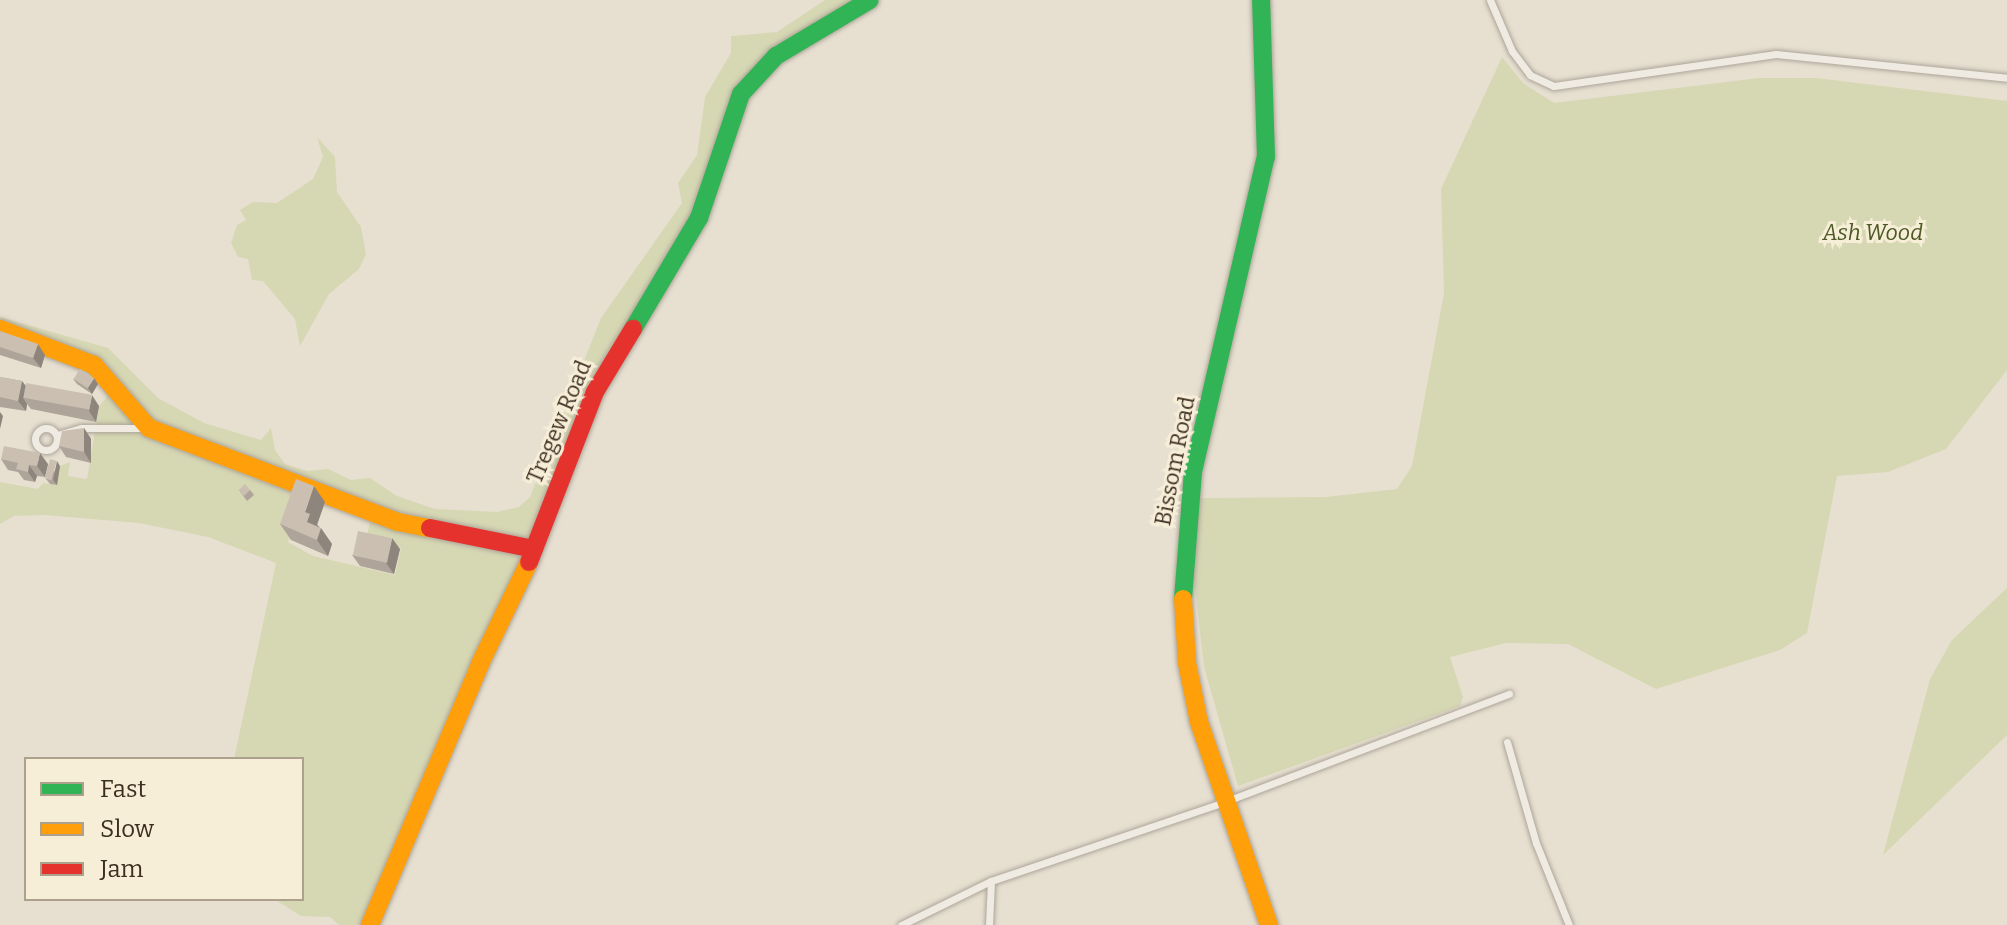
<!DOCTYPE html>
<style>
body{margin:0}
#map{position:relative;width:2007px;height:925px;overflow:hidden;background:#e7e0d1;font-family:Bitter,serif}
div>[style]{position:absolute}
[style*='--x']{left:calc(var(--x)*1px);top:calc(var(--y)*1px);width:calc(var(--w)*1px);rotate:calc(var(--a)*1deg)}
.green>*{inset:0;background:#d6d7b3}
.roads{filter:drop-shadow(0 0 2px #ada599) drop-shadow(0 0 2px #ada599)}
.lane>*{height:7px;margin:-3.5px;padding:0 3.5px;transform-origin:3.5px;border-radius:3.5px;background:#efebe3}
.lane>.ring{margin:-3.5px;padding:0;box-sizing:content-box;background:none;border:7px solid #efebe3;border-radius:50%}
.fast>*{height:18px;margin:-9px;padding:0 9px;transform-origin:9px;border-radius:9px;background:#30b455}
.slow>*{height:18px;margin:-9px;padding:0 9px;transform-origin:9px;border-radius:9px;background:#ff9f0a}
.jam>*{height:18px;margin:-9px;padding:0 9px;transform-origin:9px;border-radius:9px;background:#e5322d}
.wall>*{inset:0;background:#afa499}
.shaded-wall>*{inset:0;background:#8e867d}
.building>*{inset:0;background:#cbbfb2;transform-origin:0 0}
span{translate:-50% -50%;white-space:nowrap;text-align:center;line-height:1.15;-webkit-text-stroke:6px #f7eed8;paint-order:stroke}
.park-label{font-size:22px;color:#4d5a26;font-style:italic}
.street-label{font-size:22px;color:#3d2e20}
.legend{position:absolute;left:24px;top:757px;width:280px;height:144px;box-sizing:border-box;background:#f7eed8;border:2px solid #ada18e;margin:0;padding:10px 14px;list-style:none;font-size:24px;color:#3d2e20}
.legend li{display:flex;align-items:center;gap:16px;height:40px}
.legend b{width:40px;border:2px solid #ada18e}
</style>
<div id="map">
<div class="green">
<div style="clip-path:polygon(evenodd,825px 0,868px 0,766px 62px,714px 176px,621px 341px,369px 925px,339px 925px,330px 917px,301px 916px,274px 899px,302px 899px,302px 759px,234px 759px,276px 563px,208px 537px,139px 523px,44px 515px,14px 516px,0 524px,0 482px,38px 489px,43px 483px,57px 485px,60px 466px,70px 462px,68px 476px,87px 479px,99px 406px,115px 388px,0 327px,0 317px,108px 348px,158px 398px,204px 423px,261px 440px,271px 428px,275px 450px,285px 464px,307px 471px,328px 469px,351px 480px,370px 478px,397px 496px,435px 509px,497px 512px,519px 507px,530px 497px,601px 318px,682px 203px,678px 183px,697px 155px,705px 97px,731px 53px,731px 36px,777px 32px,825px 0,307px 489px,372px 512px,366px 540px,401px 548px,395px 575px,313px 556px,288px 542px,307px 489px)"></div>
<div style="clip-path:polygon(1502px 57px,1523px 83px,1554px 103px,1759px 78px,1816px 78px,2007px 101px,2007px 370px,1946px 449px,1888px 472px,1837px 476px,1807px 633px,1780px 650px,1656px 689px,1568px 644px,1506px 643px,1450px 657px,1463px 697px,1460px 706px,1238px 786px,1204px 667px,1194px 578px,1199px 498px,1326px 497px,1397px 489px,1412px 466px,1444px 293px,1441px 189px)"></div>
<div style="clip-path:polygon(317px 137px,335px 157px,337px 192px,361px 227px,366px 254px,359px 269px,329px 294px,300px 346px,295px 319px,263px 281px,252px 280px,248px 259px,238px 257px,231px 243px,237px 225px,246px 220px,240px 210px,253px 202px,277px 203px,313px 179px,323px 157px)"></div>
<div style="clip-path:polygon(2007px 588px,2007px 735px,1883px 855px,1930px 679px,1952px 640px)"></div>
</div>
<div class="roads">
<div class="lane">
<div style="--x:1490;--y:0;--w:56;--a:66.7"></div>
<div style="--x:1512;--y:51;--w:30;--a:53"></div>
<div style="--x:1530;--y:75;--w:26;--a:25"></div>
<div style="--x:1554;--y:86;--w:224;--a:-8.2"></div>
<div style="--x:1776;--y:54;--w:232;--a:5.9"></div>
<div class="ring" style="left:35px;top:428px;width:15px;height:15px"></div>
<div style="--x:57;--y:435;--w:25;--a:-16"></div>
<div style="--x:81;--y:428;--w:66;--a:0"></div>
<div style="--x:1507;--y:742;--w:105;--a:74"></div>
<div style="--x:1536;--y:843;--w:88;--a:68.1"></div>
<div style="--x:901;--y:925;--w:100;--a:-26.1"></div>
<div style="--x:991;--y:881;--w:246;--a:-18.7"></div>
<div style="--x:1224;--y:802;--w:305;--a:-20.8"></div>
<div style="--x:989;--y:925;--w:44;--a:-87.4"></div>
</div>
<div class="fast">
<div style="--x:633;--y:329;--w:129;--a:-59.3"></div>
<div style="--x:699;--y:218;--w:131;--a:-71.3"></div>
<div style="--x:741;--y:94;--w:52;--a:-47.4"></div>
<div style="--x:776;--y:56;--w:109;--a:-30.8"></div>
<div style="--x:1183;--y:599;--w:127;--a:-85.5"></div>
<div style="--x:1193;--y:472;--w:323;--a:-77"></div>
<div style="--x:1266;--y:157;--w:157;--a:-91.8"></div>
</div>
<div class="slow">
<div style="--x:0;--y:329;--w:101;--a:21"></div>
<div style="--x:94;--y:365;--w:84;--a:48.9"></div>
<div style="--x:149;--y:428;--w:266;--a:20.7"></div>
<div style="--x:398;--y:522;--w:33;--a:11"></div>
<div style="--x:1183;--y:599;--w:64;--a:86.4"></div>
<div style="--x:1187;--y:663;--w:60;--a:78.5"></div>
<div style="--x:1199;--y:722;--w:215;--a:71"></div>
<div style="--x:370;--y:925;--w:283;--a:-67.1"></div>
<div style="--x:480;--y:664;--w:113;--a:-64.3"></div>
</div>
<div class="jam">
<div style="--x:430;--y:528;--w:106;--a:11.4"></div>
<div style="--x:529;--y:562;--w:182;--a:-68.8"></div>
<div style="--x:595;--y:392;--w:74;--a:-58.9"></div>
</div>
</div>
<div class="wall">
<div style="clip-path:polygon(0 331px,45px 355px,41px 368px,0 355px)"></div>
<div style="clip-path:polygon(0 377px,22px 381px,25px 385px,99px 406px,96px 422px,31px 409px,27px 404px,26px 411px,0 407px)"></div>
<div style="clip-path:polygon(73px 379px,98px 384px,92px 394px,77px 384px)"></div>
<div style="clip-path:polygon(84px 428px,91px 439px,91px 463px,66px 457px,59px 446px)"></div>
<div style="clip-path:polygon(1px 459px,48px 464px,45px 477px,37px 476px,35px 482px,24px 480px,18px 472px,8px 470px)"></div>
<div style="clip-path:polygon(60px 466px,57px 485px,50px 484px,46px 479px)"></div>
<div style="clip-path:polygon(239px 490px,250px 490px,254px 495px,247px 501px)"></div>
<div style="clip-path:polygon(325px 502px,317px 524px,332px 544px,328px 556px,291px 540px,280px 524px)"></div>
<div style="clip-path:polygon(400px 549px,394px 574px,360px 566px,352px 555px)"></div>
</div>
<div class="shaded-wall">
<div style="clip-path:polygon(38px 344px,45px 355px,41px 368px,33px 358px)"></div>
<div style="clip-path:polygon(94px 378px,98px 384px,92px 394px,88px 388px)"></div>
<div style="clip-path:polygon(22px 381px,30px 392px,23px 398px,27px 404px,26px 411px,18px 401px)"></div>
<div style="clip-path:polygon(92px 395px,99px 406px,96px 422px,89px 411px)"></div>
<div style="clip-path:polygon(0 412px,3px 416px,0 429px)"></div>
<div style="clip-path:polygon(84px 428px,91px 439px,91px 463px,84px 452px)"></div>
<div style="clip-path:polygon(40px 453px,48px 464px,45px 477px,37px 466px)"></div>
<div style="clip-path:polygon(57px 461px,60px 466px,57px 485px,53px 480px)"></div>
<div style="clip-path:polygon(29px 465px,37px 476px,35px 482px,28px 472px)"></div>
<div style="clip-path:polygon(314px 486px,325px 502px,317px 525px,321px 529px,321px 528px,332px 544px,328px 556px,317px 540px,307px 522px,305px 512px)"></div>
<div style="clip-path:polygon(392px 538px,400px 549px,394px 574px,386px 563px)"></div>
</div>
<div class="building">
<div style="clip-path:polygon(0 331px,38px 344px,33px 358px,0 347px)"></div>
<div style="left:80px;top:369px;width:17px;height:12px;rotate:33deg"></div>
<div style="clip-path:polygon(0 377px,22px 381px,18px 401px,0 397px)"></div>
<div style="left:26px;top:383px;width:67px;height:15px;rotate:10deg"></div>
<div style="clip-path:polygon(84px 428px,84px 452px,59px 446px,62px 431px)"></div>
<div style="clip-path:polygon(4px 446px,40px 453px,37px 466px,29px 465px,28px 472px,16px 469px,18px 463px,1px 459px)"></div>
<div style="left:50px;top:459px;width:7px;height:20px;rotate:16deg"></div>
<div style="clip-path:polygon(296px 479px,314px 486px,305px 512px,310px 514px,307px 522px,321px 528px,317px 540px,280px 524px)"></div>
<div style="clip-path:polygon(245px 484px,250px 490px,244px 496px,239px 490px)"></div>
<div style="left:358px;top:531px;width:35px;height:25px;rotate:12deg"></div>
</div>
<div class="park-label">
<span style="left:1873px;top:233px">Ash Wood</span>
</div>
<div class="street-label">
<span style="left:559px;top:422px;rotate:-67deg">Tregew Road</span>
<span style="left:1175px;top:461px;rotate:-79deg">Bissom Road</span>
</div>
<ul class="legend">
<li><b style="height:10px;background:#30b455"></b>Fast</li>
<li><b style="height:10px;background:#ff9f0a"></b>Slow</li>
<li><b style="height:10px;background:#e5322d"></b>Jam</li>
</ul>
</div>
